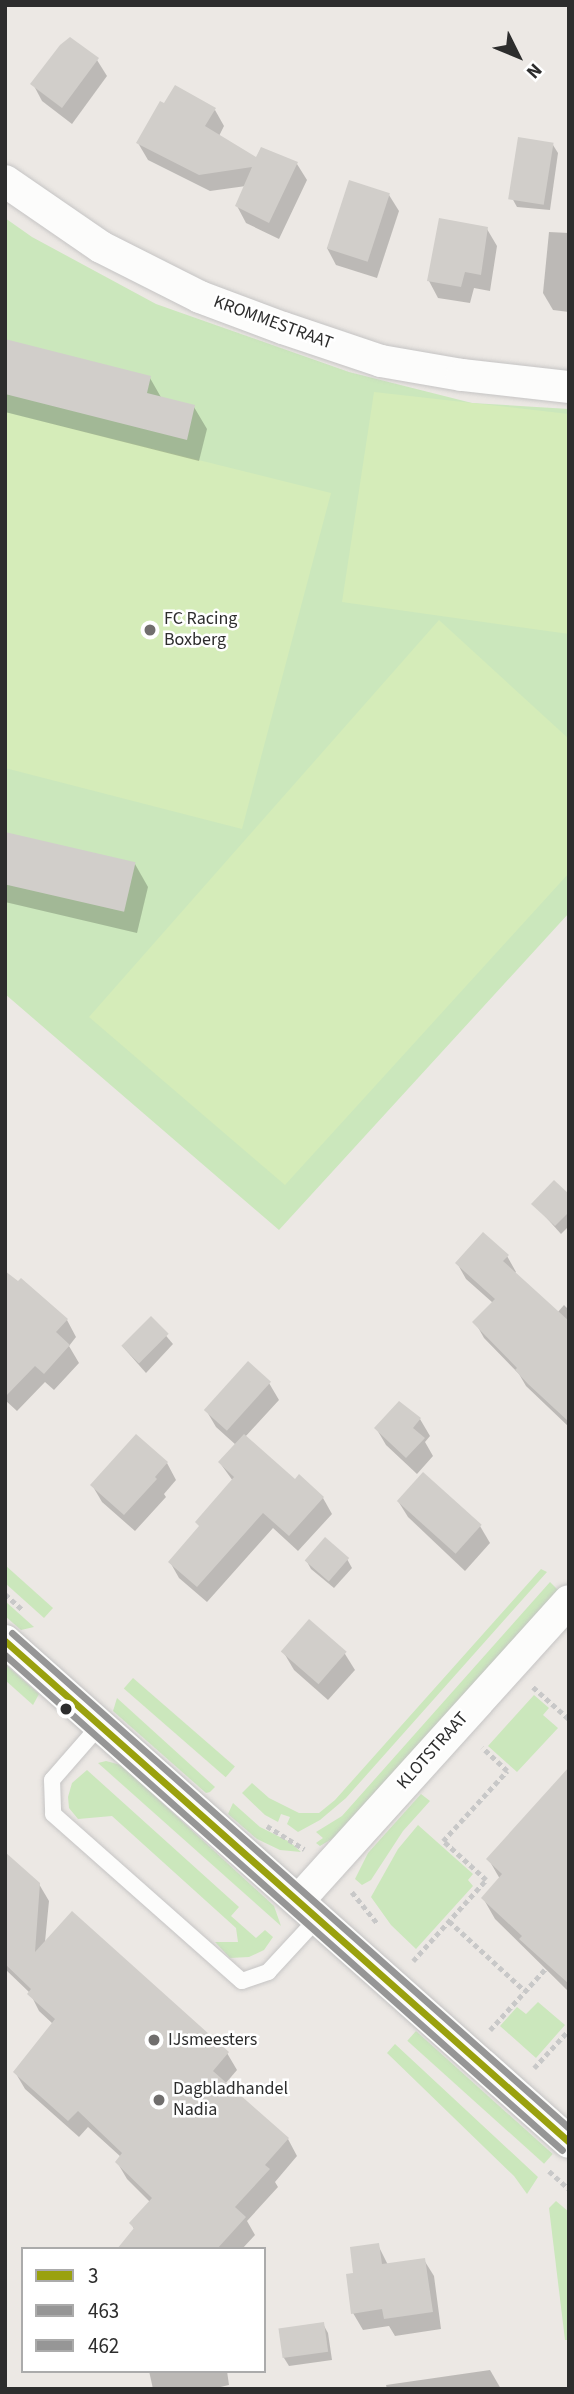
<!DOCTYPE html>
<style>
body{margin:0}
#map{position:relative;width:574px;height:2394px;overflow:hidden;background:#ece8e4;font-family:"Source Sans 3",sans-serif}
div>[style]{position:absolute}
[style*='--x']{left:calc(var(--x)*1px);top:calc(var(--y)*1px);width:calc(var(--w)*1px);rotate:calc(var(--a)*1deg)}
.green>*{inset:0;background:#cbe7bc;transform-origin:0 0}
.pitch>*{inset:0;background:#d5ecb9}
.shadow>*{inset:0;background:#0003}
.building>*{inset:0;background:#d1ceca;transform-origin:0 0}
.path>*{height:4.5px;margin-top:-2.25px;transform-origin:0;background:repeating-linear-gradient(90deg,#c8c8c8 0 5px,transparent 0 8.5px)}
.roads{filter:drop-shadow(0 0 2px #c5c4c4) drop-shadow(0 0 2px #c5c4c4)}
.service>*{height:16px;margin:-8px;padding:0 8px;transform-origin:8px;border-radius:8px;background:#fcfcfb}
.minor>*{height:32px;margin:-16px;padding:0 16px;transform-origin:16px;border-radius:16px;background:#fcfcfb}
.bus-1>*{height:7px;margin:-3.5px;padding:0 3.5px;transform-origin:3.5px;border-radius:3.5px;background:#9aa10e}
.bus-2>*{height:7px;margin:-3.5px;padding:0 3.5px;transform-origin:3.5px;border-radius:3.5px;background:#969696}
.bus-3>*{height:7px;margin:-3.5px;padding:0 3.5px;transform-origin:3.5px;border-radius:3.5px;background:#969696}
.dots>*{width:19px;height:19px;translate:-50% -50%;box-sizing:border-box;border:4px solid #fff;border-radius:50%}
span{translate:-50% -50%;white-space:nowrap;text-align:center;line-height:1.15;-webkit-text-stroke:5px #fff;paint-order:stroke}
.street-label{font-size:18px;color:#2d2d2d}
.poi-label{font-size:18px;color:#2d2d2d}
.left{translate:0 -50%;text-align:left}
.frame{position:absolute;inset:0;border:7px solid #2d2d2d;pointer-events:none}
.legend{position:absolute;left:21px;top:2247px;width:245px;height:126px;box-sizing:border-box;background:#fff;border:2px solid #ababab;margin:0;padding:9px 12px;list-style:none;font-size:21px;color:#2d2d2d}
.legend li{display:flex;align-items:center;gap:14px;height:35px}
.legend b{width:35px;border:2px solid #ababab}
.north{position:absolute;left:483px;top:21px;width:70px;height:70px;-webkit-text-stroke:5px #fff;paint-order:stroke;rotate:133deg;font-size:19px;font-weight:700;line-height:28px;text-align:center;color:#2d2d2d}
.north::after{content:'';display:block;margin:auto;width:24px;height:32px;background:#2d2d2d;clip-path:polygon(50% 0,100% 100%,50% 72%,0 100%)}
</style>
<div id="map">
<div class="green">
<div style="clip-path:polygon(5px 218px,32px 237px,156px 304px,349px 372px,472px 403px,569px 409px,569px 913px,279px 1230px,5px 994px)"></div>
<div style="clip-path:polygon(5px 1565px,53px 1608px,44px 1618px,5px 1583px)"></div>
<div style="clip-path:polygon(541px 1569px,547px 1572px,346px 1798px,320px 1820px,298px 1832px,287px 1824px,290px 1817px,281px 1814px,278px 1822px,265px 1815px,242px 1793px,252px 1783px,269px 1798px,299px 1813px,319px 1813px,335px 1800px)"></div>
<div style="clip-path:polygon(550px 1582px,558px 1590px,340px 1834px,320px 1846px,316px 1843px,323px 1838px,316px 1832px,342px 1816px)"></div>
<div style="clip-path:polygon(5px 1601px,34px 1627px,21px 1630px,5px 1616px)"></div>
<div style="clip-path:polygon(5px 1664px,39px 1694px,33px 1705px,5px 1680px)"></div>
<div style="left:133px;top:1678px;width:135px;height:14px;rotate:41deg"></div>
<div style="clip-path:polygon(534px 1695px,549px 1708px,543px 1715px,558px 1728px,517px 1772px,488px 1746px)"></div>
<div style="clip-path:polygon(117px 1698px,215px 1787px,210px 1792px,206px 1793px,113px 1711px)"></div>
<div style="clip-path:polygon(106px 1761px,121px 1765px,274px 1906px,281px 1926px,98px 1763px)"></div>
<div style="clip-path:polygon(87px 1770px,239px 1907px,231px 1916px,256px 1938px,265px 1930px,273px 1937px,264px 1950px,249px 1957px,230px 1958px,215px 1942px,238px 1942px,236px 1928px,112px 1816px,78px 1819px,69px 1808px,68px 1797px,72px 1783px)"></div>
<div style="clip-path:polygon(421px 1794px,430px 1801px,403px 1831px,371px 1880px,362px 1885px,355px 1879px,368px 1853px)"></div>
<div style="clip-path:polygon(233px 1803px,260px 1827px,290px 1842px,301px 1852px,280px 1850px,257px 1839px,228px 1814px)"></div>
<div style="clip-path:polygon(418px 1825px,473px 1874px,468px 1880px,473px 1886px,416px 1949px,391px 1925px,371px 1897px,398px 1849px)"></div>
<div style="clip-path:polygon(538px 2002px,565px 2025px,536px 2058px,500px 2026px,517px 2007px,526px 2014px)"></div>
<div style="left:416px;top:2031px;width:184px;height:13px;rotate:42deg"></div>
<div style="clip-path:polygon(395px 2044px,538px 2177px,527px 2194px,514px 2176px,387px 2053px)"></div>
<div style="clip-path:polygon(556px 2201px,569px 2212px,569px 2340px,565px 2340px,549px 2208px)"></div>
</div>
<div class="pitch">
<div style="clip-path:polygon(374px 392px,569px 414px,569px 634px,342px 602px)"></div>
<div style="clip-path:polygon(5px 412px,331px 493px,242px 829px,5px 768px)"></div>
<div style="clip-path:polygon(439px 620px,569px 739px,569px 873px,285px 1185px,89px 1017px)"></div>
</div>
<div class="shadow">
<div style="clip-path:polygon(97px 60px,107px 76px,72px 124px,42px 101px,33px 84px)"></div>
<div style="clip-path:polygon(215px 110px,224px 126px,219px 136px,257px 160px,297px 164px,307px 180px,279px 239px,246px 223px,237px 206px,246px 186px,210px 191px,148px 160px,138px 143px)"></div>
<div style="clip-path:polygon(553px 145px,558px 153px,550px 210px,517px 207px,512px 198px)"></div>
<div style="clip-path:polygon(389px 195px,399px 211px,377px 278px,336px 265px,327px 248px)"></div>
<div style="clip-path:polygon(487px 229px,497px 246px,490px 291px,474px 288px,470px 303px,438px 298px,429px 281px)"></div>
<div style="clip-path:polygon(549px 232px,569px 233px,569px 312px,553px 310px,543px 293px)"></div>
<div style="clip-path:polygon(5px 341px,150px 378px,162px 399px,194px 407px,207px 429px,199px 461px,5px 412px)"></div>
<div style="clip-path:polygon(5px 834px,135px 864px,148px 887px,137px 933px,5px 902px)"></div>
<div style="clip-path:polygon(569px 1196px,569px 1226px,561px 1234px,534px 1204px)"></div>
<div style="clip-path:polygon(507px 1256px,516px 1272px,514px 1274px,557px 1313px,564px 1305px,569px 1310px,569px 1427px,526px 1386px,519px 1374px,484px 1338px,475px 1322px,493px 1303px,466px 1279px,457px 1263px)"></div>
<div style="clip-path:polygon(5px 1292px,67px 1320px,76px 1337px,69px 1346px,79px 1363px,54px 1390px,45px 1382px,17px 1411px,5px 1400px)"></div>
<div style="clip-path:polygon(151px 1318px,173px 1344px,146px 1373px,123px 1347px)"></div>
<div style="clip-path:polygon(269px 1383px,279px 1400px,245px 1437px,295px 1481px,323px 1498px,332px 1514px,298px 1551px,273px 1528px,207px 1602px,179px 1578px,170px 1562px,200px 1528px,233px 1481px,220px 1463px,236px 1445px,216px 1427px,206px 1410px)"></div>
<div style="clip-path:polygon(420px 1419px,430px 1436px,425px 1442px,433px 1456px,417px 1474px,386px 1445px,376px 1428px)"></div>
<div style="clip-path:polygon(167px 1463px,176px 1480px,164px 1494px,166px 1497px,135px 1531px,102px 1502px,92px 1485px)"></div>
<div style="clip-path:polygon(423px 1474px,480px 1526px,490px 1543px,465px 1571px,408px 1517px,398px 1501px)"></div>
<div style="clip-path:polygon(347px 1559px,352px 1568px,334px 1588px,311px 1569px,306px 1560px)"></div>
<div style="clip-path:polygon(284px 1653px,345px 1654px,355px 1670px,328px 1700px,294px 1670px)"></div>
<div style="clip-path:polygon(569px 1769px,569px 1992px,495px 1919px,483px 1898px,500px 1879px,489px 1860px)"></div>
<div style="clip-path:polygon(5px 1854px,39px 1884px,49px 1901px,45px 1942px,227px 2053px,237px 2070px,225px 2084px,288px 2139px,297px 2156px,275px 2182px,278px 2187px,247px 2221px,255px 2235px,242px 2249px,120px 2249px,135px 2231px,131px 2223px,150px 2202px,127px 2179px,117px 2162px,121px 2157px,88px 2127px,79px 2137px,25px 2089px,15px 2072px,53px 2024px,39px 2011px,30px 1993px,5px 1969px)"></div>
<div style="clip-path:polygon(378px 2245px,388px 2265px,424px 2260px,434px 2276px,441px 2329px,395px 2336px,389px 2326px,363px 2330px,353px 2313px,355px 2274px)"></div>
<div style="clip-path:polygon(323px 2324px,328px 2333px,332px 2360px,289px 2366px,284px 2358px,280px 2330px)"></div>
<div style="clip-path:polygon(490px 2370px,501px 2389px,387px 2389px,386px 2385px)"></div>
<div style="clip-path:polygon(149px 2371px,227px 2371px,229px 2385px,212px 2389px,153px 2389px)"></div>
</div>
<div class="building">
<div style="clip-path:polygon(70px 37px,99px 58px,62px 108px,30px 84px,60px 45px)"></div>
<div style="clip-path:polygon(175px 85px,216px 108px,205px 126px,256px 157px,261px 147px,298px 162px,269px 223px,235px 206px,252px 167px,199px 175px,136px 143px,160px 101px,164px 103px)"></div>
<div style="left:518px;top:137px;width:36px;height:63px;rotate:9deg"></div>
<div style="left:349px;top:180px;width:43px;height:72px;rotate:18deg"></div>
<div style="clip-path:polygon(439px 218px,488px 227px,481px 275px,465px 272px,461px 287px,427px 281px)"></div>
<div style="clip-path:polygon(5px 339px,151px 376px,147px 393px,195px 405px,187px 440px,5px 394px)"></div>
<div style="left:5px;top:832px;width:134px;height:51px;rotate:13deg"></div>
<div style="clip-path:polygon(554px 1180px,569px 1194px,569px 1212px,555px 1226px,531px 1204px)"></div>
<div style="clip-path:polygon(483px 1232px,509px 1255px,503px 1261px,569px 1321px,569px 1422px,528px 1384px,515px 1370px,517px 1368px,472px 1322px,495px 1299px,455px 1263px)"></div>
<div style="clip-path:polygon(5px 1271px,18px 1281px,21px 1278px,68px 1319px,56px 1332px,70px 1345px,44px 1374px,35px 1366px,5px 1397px)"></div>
<div style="left:151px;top:1316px;width:25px;height:42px;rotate:45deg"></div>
<div style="left:248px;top:1361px;width:31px;height:66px;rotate:42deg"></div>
<div style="clip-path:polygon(399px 1401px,421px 1418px,413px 1428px,425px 1438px,406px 1458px,374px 1428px)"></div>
<div style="clip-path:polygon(136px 1434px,168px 1462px,155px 1477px,157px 1479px,124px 1515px,90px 1485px)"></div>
<div style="clip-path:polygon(244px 1434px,295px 1479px,299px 1474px,324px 1497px,289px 1536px,263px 1513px,197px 1587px,168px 1562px,199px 1526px,195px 1522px,234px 1477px,218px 1462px)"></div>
<div style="left:423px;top:1472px;width:79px;height:39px;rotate:42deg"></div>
<div style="left:325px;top:1537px;width:32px;height:31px;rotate:41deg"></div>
<div style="left:309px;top:1619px;width:50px;height:43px;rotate:41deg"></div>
<div style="clip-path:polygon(569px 1767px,569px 1984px,519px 1939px,522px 1936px,481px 1898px,502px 1874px,486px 1859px)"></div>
<div style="clip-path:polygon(5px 1852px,40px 1883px,35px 1952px,72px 1911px,229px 2052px,213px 2071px,289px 2138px,265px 2165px,270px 2169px,235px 2207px,246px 2217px,217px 2249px,117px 2249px,134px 2228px,129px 2223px,152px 2198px,115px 2162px,122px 2153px,78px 2111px,68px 2121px,13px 2072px,55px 2019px,27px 1994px,31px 1989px,5px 1964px)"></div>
<div style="clip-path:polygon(379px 2243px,382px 2264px,425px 2258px,433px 2312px,384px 2319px,382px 2309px,351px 2314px,346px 2274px,353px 2273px,350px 2247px)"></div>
<div style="left:324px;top:2322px;width:30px;height:46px;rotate:82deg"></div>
</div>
<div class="path">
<div style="--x:5;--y:1594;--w:25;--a:42"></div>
<div style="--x:533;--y:1687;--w:48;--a:41.6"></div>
<div style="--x:267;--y:1826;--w:44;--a:31.9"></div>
<div style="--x:352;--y:1892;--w:40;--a:51"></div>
<div style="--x:449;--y:1921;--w:103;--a:42.6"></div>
<div style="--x:413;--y:1961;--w:109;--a:-48"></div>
<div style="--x:486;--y:1880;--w:58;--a:-137.8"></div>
<div style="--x:443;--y:1841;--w:95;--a:-47.6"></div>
<div style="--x:507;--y:1771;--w:34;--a:-137"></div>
<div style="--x:490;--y:2030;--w:84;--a:-47.9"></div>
<div style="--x:534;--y:2068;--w:52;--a:-47.4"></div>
<div style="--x:549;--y:2171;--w:27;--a:42"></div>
</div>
<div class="roads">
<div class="service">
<div style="--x:100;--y:1725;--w:73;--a:131.1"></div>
<div style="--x:52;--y:1780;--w:34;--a:88"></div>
<div style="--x:53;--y:1814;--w:252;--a:41.5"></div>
<div style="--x:242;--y:1981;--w:28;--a:-19"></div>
<div style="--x:268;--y:1972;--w:72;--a:-47.2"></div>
</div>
<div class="minor">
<div style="--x:5;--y:181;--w:116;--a:34.5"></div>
<div style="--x:101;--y:247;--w:111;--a:26.8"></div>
<div style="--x:200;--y:297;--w:89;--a:20.5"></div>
<div style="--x:283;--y:328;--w:103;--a:18.6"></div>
<div style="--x:381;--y:361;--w:82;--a:9.8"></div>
<div style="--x:462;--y:375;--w:108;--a:6.4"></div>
<div style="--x:5;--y:1641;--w:754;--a:41.61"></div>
<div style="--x:298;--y:1901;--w:404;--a:-47.9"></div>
</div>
</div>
<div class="bus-1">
<div style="--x:5;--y:1641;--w:754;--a:41.61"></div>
</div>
<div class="bus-2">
<div style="--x:5;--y:1655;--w:745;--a:41.63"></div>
</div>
<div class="bus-3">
<div style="--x:12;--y:1633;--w:745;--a:41.63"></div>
</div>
<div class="dots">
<div style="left:150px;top:630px;background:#706e6d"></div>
<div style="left:66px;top:1709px;background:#2d2d2d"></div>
<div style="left:154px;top:2040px;background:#706e6d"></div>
<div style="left:159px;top:2100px;background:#706e6d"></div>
</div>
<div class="street-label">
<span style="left:273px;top:323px;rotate:20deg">KROMMESTRAAT</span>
<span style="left:433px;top:1751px;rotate:-48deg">KLOTSTRAAT</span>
</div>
<div class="poi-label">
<span class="left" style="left:164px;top:630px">FC Racing<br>Boxberg</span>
<span class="left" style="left:168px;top:2040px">IJsmeesters</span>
<span class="left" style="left:173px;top:2100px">Dagbladhandel<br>Nadia</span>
</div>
<div class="frame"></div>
<ul class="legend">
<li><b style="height:9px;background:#9aa10e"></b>3</li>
<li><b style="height:9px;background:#969696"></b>463</li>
<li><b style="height:9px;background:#969696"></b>462</li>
</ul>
<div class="north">N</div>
</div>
